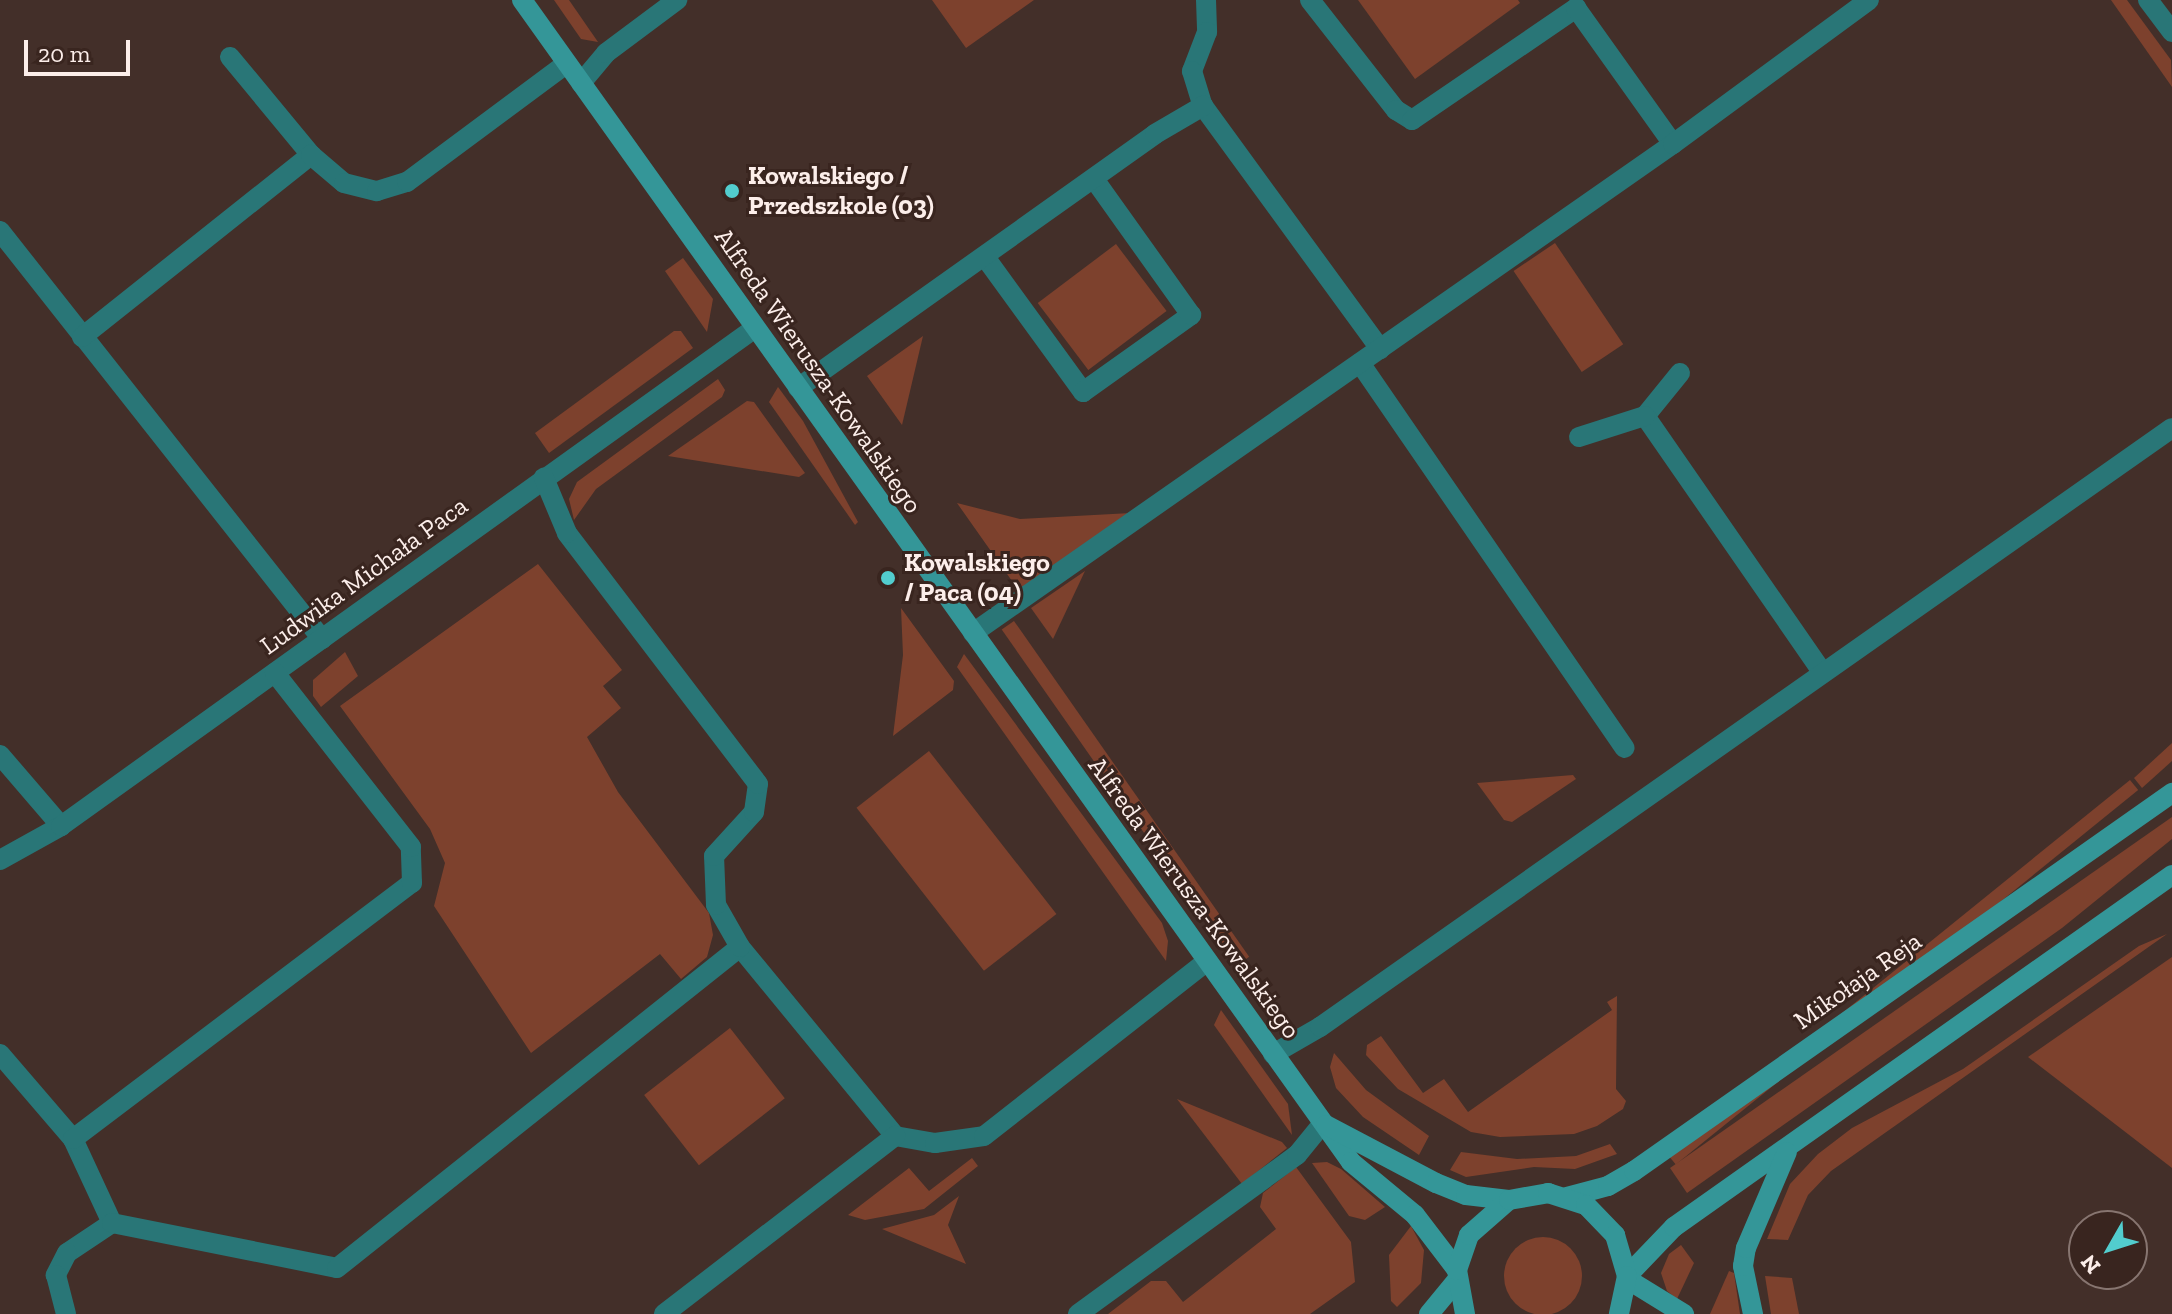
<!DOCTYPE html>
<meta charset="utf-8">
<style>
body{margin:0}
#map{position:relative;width:2172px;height:1314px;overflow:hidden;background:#432f29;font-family:"Zilla Slab",serif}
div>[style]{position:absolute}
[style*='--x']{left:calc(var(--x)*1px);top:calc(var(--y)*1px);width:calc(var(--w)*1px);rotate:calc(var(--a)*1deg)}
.green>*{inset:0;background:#7d412d;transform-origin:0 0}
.round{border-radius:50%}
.street>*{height:20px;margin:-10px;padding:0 10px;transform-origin:10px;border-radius:10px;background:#297677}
.secondary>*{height:20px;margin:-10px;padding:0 10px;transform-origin:10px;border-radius:10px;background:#349698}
.dots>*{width:22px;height:22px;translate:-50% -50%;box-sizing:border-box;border:4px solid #39251f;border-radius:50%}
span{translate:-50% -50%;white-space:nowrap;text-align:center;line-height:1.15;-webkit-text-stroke:6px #39251f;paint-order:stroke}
.poi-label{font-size:26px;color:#fceeea;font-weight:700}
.left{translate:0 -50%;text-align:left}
.street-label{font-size:26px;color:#fceeea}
.north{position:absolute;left:2068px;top:1210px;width:80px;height:80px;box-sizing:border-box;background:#39251f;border:2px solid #877570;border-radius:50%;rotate:231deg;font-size:22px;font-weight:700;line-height:32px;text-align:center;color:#fceeea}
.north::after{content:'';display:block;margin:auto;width:28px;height:36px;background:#52cdce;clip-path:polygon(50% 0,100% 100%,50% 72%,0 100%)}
.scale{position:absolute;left:24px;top:40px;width:106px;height:36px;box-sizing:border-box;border:4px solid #fceeea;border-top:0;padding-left:10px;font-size:24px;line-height:28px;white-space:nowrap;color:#fceeea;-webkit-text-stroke:6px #39251f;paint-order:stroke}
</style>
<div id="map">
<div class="green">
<div style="clip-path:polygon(554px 0,569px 0,598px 42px,581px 39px)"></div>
<div style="clip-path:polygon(932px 0,1034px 0,966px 48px)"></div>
<div style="clip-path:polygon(1358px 0,1518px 0,1520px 3px,1415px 79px)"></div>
<div style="clip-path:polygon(2111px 0,2127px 0,2171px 60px,2172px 87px)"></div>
<div style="left:1555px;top:243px;width:122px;height:50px;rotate:56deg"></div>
<div style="left:1116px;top:244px;width:84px;height:98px;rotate:53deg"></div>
<div style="clip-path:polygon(683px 258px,713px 299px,707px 332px,665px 271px)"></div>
<div style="clip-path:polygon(674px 331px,681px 331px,693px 348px,549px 453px,535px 433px)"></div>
<div style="clip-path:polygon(923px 336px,902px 425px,867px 376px)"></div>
<div style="clip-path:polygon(718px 379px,725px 390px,722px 397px,596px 489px,574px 520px,569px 499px,577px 482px)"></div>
<div style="clip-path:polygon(778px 387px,803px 421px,858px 522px,855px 525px,769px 402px)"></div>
<div style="clip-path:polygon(747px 401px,754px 402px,805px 473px,799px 477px,668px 456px)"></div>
<div style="clip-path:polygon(957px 503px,1020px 519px,1131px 513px,1019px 591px)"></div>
<div style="clip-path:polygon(538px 564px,622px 670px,603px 686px,621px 708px,587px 737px,618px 792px,709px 913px,713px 935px,707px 957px,681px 979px,660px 954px,531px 1053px,434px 906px,445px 863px,430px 829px,340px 706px)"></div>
<div style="clip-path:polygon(1085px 571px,1053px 639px,1031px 608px)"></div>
<div style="clip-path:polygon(901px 608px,954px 681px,953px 690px,893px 736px,903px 655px)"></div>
<div style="left:1014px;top:621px;width:410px;height:15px;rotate:55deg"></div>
<div style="clip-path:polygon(345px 652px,358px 676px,321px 707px,313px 696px,313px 680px)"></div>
<div style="clip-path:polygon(964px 654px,1162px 923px,1168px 941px,1166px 961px,957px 667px)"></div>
<div style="clip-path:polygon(2172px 743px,2172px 761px,2142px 788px,2134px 778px)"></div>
<div style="left:929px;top:751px;width:207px;height:92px;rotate:52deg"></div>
<div style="clip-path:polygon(1573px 775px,1576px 779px,1512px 822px,1504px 820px,1477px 783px)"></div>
<div style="left:2130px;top:780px;width:13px;height:595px;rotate:51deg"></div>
<div style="clip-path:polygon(2172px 817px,2172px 839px,2062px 928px,1687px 1193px,1670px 1168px)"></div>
<div style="clip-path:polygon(2167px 934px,1831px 1171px,1808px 1195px,1788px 1240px,1767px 1239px,1790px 1184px,1818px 1154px,1852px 1128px,1963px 1069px,2139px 946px)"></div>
<div style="clip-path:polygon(2172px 957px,2172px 1168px,2028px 1057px)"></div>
<div style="clip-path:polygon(1617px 996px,1616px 1089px,1626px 1101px,1623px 1109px,1597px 1126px,1574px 1134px,1500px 1137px,1471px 1132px,1398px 1089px,1366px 1055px,1367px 1045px,1381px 1036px,1423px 1093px,1444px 1079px,1468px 1112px,1612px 1010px,1607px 1002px)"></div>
<div style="clip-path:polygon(1221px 1010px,1288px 1104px,1292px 1135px,1214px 1025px)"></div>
<div style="left:730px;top:1028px;width:89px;height:109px;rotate:52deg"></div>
<div style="clip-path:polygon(1334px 1053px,1366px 1090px,1429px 1136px,1419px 1155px,1363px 1117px,1336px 1088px,1330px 1067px)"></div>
<div style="clip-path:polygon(1177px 1099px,1282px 1142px,1287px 1148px,1242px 1184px)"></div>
<div style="clip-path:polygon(1610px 1144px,1617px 1154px,1575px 1169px,1534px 1167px,1466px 1177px,1450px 1170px,1461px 1152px,1517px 1159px,1576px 1156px)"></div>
<div style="clip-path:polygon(972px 1158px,978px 1166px,924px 1209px,865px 1220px,848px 1215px,909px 1168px,929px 1191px)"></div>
<div style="clip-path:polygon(1327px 1162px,1341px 1169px,1385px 1207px,1365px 1220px,1349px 1216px,1312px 1163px)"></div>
<div style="clip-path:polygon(1296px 1167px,1351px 1242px,1355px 1282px,1310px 1314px,1108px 1314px,1151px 1281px,1166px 1281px,1183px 1302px,1276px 1229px,1260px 1207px,1263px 1193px)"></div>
<div style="clip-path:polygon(959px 1196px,948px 1225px,966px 1264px,882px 1229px,934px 1215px)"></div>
<div style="clip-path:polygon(1411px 1226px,1424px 1250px,1421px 1283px,1397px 1307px,1391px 1301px,1389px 1255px)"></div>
<div class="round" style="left:1504px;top:1237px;width:78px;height:78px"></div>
<div style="clip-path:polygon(1681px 1245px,1694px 1263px,1677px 1299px,1667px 1291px,1661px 1273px,1669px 1254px)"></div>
<div style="clip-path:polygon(1729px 1271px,1734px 1273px,1740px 1314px,1710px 1314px)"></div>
<div style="clip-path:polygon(1765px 1276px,1792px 1278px,1799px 1314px,1771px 1314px)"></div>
</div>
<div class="street">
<div style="--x:1206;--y:0;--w:32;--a:88"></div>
<div style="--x:1207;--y:32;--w:42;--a:111"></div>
<div style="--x:1192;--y:71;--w:37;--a:73"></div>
<div style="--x:1203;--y:106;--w:301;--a:53.9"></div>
<div style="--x:1310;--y:0;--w:140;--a:52"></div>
<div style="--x:1396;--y:110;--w:19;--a:32"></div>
<div style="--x:1412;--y:120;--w:199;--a:-34.3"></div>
<div style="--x:1576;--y:8;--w:167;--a:54.5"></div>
<div style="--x:2148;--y:0;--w:40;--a:53"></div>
<div style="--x:230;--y:57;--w:127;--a:50.4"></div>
<div style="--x:581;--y:83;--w:39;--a:-50"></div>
<div style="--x:606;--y:53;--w:89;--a:-36.7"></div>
<div style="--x:0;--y:231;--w:520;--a:51.72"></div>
<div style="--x:985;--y:257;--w:167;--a:54"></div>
<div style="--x:1083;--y:392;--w:133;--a:-35.5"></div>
<div style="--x:1191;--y:315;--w:167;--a:-125.5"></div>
<div style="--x:82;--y:337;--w:293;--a:-38.5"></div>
<div style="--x:311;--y:155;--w:43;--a:40.3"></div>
<div style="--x:344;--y:183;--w:34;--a:14"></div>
<div style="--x:377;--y:191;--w:31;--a:-17"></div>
<div style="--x:407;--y:182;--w:199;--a:-36.6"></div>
<div style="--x:1360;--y:363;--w:467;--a:55.5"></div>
<div style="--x:1680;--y:373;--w:55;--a:129.1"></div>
<div style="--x:1645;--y:416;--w:311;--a:55.3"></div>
<div style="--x:798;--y:388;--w:438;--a:-35.4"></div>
<div style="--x:1155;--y:134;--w:56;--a:-30.3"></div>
<div style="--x:1579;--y:437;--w:69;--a:-17.7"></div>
<div style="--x:973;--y:633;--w:854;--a:-34.94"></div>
<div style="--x:1673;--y:144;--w:243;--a:-36.3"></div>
<div style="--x:0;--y:755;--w:94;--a:49.3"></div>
<div style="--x:0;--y:860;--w:70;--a:-29.1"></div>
<div style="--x:61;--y:826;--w:854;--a:-35.66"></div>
<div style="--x:740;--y:947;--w:244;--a:50.6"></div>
<div style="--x:895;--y:1136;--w:41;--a:9.9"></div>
<div style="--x:935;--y:1143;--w:49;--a:-8.1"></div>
<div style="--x:984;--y:1136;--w:283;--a:-38.1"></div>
<div style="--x:0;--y:1054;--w:112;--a:49.3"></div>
<div style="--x:73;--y:1139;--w:93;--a:65.1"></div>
<div style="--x:112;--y:1223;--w:54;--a:146.3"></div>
<div style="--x:67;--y:1253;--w:25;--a:117"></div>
<div style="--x:56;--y:1275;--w:40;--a:75.6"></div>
<div style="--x:1273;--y:1054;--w:54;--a:-29.9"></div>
<div style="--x:1320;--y:1027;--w:1041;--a:-35.11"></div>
<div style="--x:73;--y:1139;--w:425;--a:-37.1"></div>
<div style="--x:412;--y:883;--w:36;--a:-92"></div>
<div style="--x:411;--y:847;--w:221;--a:-128"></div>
<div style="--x:112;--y:1223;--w:229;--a:11.3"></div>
<div style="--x:337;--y:1268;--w:515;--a:-38.54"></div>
<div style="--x:740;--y:947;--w:48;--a:-119.7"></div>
<div style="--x:716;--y:905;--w:49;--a:-92.3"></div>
<div style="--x:714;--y:856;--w:59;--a:-47.7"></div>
<div style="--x:754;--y:812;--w:28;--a:-82"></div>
<div style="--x:758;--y:784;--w:315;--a:-127.3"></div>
<div style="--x:567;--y:533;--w:60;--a:-112.7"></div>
<div style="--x:664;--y:1314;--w:292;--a:-37.6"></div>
<div style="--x:1078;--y:1314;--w:271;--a:-36"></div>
<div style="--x:1297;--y:1155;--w:41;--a:-50.9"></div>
</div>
<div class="secondary">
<div style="--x:522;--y:0;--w:1427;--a:54.49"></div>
<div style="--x:1351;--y:1162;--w:83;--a:39.6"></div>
<div style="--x:1415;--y:1215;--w:69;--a:52.6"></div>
<div style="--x:1326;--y:1125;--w:124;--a:27.8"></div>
<div style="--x:1436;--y:1183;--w:32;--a:22"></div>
<div style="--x:1466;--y:1195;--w:43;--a:6.6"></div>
<div style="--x:1567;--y:1197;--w:42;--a:-15"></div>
<div style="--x:1608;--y:1186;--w:30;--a:-30"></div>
<div style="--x:1634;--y:1171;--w:658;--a:-35.09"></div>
<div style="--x:1627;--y:1276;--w:68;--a:-46.2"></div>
<div style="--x:1674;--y:1227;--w:610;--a:-35.25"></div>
<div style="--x:1627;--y:1279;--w:67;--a:31.6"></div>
<div style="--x:1429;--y:1314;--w:44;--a:-50.5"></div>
<div style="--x:1465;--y:1314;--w:45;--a:-100.3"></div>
<div style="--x:1457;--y:1270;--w:37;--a:-71"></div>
<div style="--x:1469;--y:1235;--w:53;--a:-41.2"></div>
<div style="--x:1509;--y:1200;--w:40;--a:-10"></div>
<div style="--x:1548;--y:1193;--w:40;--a:18"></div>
<div style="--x:1586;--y:1205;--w:42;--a:46"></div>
<div style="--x:1615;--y:1235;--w:43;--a:73.7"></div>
<div style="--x:1627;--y:1276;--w:39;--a:102"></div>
<div style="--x:1753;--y:1314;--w:49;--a:-101.8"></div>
<div style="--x:1743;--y:1266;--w:18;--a:-81"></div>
<div style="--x:1746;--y:1248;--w:104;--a:-66.9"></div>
</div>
<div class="dots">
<div style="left:732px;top:191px;background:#52cdce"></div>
<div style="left:888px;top:578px;background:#52cdce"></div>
</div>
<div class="poi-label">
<span class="left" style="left:748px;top:191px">Kowalskiego /<br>Przedszkole (03)</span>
<span class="left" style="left:904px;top:578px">Kowalskiego<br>/ Paca (04)</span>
</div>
<div class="street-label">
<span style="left:818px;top:371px;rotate:55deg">Alfreda Wierusza-Kowalskiego</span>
<span style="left:364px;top:576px;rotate:-36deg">Ludwika Michała Paca</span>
<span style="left:1194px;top:898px;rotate:54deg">Alfreda Wierusza-Kowalskiego</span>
<span style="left:1858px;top:981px;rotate:-35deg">Mikołaja Reja</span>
</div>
<div class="north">N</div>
<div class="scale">20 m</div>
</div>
